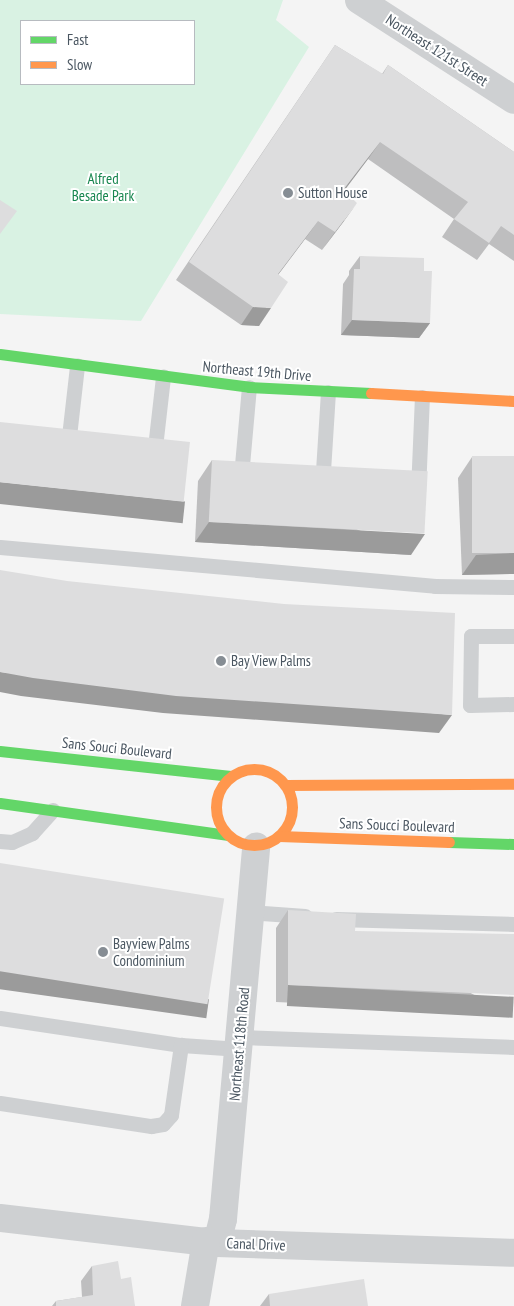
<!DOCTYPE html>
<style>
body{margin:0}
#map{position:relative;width:514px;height:1306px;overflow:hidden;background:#f4f4f4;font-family:"PT Sans Narrow",sans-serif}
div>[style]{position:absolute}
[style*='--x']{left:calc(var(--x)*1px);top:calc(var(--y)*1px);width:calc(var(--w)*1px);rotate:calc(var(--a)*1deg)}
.green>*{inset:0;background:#d9f2e3}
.lane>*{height:15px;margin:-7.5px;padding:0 7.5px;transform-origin:7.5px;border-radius:7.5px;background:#ced0d2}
.street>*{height:28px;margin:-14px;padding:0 14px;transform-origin:14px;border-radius:14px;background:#ced0d2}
.fast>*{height:11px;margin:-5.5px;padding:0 5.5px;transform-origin:5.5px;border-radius:5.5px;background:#63d668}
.slow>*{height:11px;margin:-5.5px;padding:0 5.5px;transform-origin:5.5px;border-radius:5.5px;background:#ff974d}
.slow>.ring{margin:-5.5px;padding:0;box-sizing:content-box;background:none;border:11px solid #ff974d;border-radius:50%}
.wall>*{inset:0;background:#bebebf}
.shaded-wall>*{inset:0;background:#9b9b9b;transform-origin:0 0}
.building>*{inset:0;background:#ddddde;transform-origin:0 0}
.dots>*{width:14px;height:14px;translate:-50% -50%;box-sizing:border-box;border:2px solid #fff;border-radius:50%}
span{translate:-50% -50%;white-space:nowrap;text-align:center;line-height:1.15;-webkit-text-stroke:4px #fff;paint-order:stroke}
.street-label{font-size:15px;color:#4a5661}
.park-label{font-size:15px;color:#17864f}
.poi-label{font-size:15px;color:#4a5661}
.left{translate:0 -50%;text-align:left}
.legend{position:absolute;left:20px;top:20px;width:175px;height:65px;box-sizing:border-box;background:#fff;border:1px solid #b7bbc0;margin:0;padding:6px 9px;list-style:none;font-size:15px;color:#4a5661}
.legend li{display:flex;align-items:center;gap:10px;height:25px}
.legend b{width:25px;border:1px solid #b7bbc0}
</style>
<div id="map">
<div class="green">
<div style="clip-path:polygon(evenodd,0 0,283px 0,276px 20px,309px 47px,141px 321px,0 314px,0 0,21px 21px,194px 21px,194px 84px,21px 84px,21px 21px)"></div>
</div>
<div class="lane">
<div style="--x:68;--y:445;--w:80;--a:-83.5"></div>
<div style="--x:154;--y:456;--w:80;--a:-83.5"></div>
<div style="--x:242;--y:465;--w:78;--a:-84.9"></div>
<div style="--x:323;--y:471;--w:79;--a:-86.4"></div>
<div style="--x:418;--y:491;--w:94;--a:-87.6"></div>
<div style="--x:0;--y:547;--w:437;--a:5.1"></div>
<div style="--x:435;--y:586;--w:79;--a:0.7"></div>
<div style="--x:514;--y:636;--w:43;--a:180"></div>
<div style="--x:471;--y:636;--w:69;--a:90.8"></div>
<div style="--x:470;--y:705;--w:44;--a:-1.3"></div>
<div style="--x:0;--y:841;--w:12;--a:5"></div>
<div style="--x:12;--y:842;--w:22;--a:-24"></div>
<div style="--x:32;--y:833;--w:31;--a:-48"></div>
<div style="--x:248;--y:912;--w:57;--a:4"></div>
<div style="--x:336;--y:919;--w:178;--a:1.6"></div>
<div style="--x:0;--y:1018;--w:183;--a:8.5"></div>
<div style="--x:181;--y:1045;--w:59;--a:3.9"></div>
<div style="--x:241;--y:1037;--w:273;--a:2.1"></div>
<div style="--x:0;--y:1103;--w:153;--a:8.7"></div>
<div style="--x:151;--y:1126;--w:12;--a:-9"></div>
<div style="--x:163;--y:1124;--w:12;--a:-48"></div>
<div style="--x:171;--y:1115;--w:71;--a:-81.9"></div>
</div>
<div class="street">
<div style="--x:359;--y:0;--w:184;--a:32.8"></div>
<div style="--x:0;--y:1218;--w:218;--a:6.6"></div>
<div style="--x:217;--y:1243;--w:297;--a:1.9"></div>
<div style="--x:217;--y:1243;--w:25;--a:-76"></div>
<div style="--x:223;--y:1219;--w:374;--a:-84.9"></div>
<div style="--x:195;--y:1306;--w:66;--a:-80.4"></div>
</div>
<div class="fast">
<div style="--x:0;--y:354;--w:251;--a:7.5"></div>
<div style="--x:249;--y:387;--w:122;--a:2.8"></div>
<div style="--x:0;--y:751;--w:232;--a:6.2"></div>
<div style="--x:0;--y:803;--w:229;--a:8"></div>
<div style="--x:449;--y:842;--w:65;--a:1.8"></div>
</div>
<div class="slow">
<div style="--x:371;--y:393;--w:143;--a:3.2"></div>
<div class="ring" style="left:216px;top:769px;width:65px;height:65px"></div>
<div style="--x:285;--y:785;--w:229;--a:-0.3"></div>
<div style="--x:279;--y:836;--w:170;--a:2"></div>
</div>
<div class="wall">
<div style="clip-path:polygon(335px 45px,382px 74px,388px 65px,514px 152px,514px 261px,489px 244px,477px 260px,442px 237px,454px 219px,368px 159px,344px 191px,344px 221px,322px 250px,305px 239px,278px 275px,259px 326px,241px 325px,176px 280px)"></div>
<div style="clip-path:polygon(360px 256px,424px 271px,430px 323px,419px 338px,341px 335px,343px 284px,349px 275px,349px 271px)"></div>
<div style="clip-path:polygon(514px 456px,514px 574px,462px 575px,458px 478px,472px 457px)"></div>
<div style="clip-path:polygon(212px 460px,411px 555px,195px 542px,198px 481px)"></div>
<div style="clip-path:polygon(288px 910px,355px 931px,508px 1013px,276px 1002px,276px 928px)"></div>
<div style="clip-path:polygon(92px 1266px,121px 1279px,135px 1306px,52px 1306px,56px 1301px,82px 1297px,81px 1281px)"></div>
<div style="clip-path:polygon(269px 1294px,368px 1306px,260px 1306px)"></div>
</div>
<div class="shaded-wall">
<div style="clip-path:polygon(380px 142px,368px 159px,331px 208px,343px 190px)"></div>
<div style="clip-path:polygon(357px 203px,344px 221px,322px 250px,335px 232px)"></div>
<div style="clip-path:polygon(318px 221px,305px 239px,265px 292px,278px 274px)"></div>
<div style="clip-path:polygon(253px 307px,271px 308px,259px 326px,241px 325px)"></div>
<div style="clip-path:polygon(352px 320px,430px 323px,419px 338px,341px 335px)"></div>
<div style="left:0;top:482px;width:186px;height:22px;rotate:6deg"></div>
<div style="clip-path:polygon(209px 522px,425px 534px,411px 555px,195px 542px)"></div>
<div style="clip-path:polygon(514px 553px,514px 574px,462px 575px,476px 555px)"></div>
<div style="clip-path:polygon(0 672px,452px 715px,439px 733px,163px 713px,21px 696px,0 692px)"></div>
<div style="left:0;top:970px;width:211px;height:19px;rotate:8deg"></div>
<div style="left:288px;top:985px;width:226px;height:21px;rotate:3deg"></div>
</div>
<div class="building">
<div style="clip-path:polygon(335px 45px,383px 74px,388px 65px,514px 152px,514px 235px,501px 226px,489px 243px,454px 219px,468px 202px,380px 142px,343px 190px,357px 203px,335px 232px,318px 221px,278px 274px,288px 282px,271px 308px,253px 307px,189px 262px)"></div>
<div style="clip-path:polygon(0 200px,17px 211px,0 234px)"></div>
<div style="clip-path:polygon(360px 256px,424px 258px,424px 271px,432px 271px,430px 323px,352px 320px,354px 269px,360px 269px)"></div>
<div style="left:0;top:422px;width:191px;height:60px;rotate:6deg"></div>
<div style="left:514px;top:456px;width:97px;height:42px;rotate:90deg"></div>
<div style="left:212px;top:460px;width:216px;height:62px;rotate:3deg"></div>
<div style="clip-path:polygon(0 570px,67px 581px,284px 604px,455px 613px,452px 715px,176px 696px,33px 678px,0 672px)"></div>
<div style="left:0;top:863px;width:227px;height:107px;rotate:9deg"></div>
<div style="clip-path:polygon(288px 910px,356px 914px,355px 931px,514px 934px,514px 995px,288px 985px)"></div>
<div style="clip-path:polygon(118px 1261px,121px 1279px,131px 1277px,135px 1306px,56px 1306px,56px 1301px,93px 1295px,92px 1266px)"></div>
<div style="clip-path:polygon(364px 1279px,368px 1306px,270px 1306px,269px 1294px)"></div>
</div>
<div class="dots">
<div style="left:288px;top:193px;background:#868d94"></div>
<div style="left:221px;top:661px;background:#868d94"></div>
<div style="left:103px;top:952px;background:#868d94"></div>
</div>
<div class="street-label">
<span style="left:437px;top:50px;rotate:33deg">Northeast 121st Street</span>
<span style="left:257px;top:371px;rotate:5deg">Northeast 19th Drive</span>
<span style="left:117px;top:748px;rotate:6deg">Sans Souci Boulevard</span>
<span style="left:397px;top:825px;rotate:2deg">Sans Soucci Boulevard</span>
<span style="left:239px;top:1044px;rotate:-85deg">Northeast 118th Road</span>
<span style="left:256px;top:1244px;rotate:2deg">Canal Drive</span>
</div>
<div class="park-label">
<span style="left:103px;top:187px">Alfred<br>Besade Park</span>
</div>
<div class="poi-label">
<span class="left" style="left:298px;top:193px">Sutton House</span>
<span class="left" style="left:231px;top:661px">Bay View Palms</span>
<span class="left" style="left:113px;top:952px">Bayview Palms<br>Condominium</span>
</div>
<ul class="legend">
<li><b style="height:6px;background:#63d668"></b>Fast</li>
<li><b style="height:6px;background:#ff974d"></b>Slow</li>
</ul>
</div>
